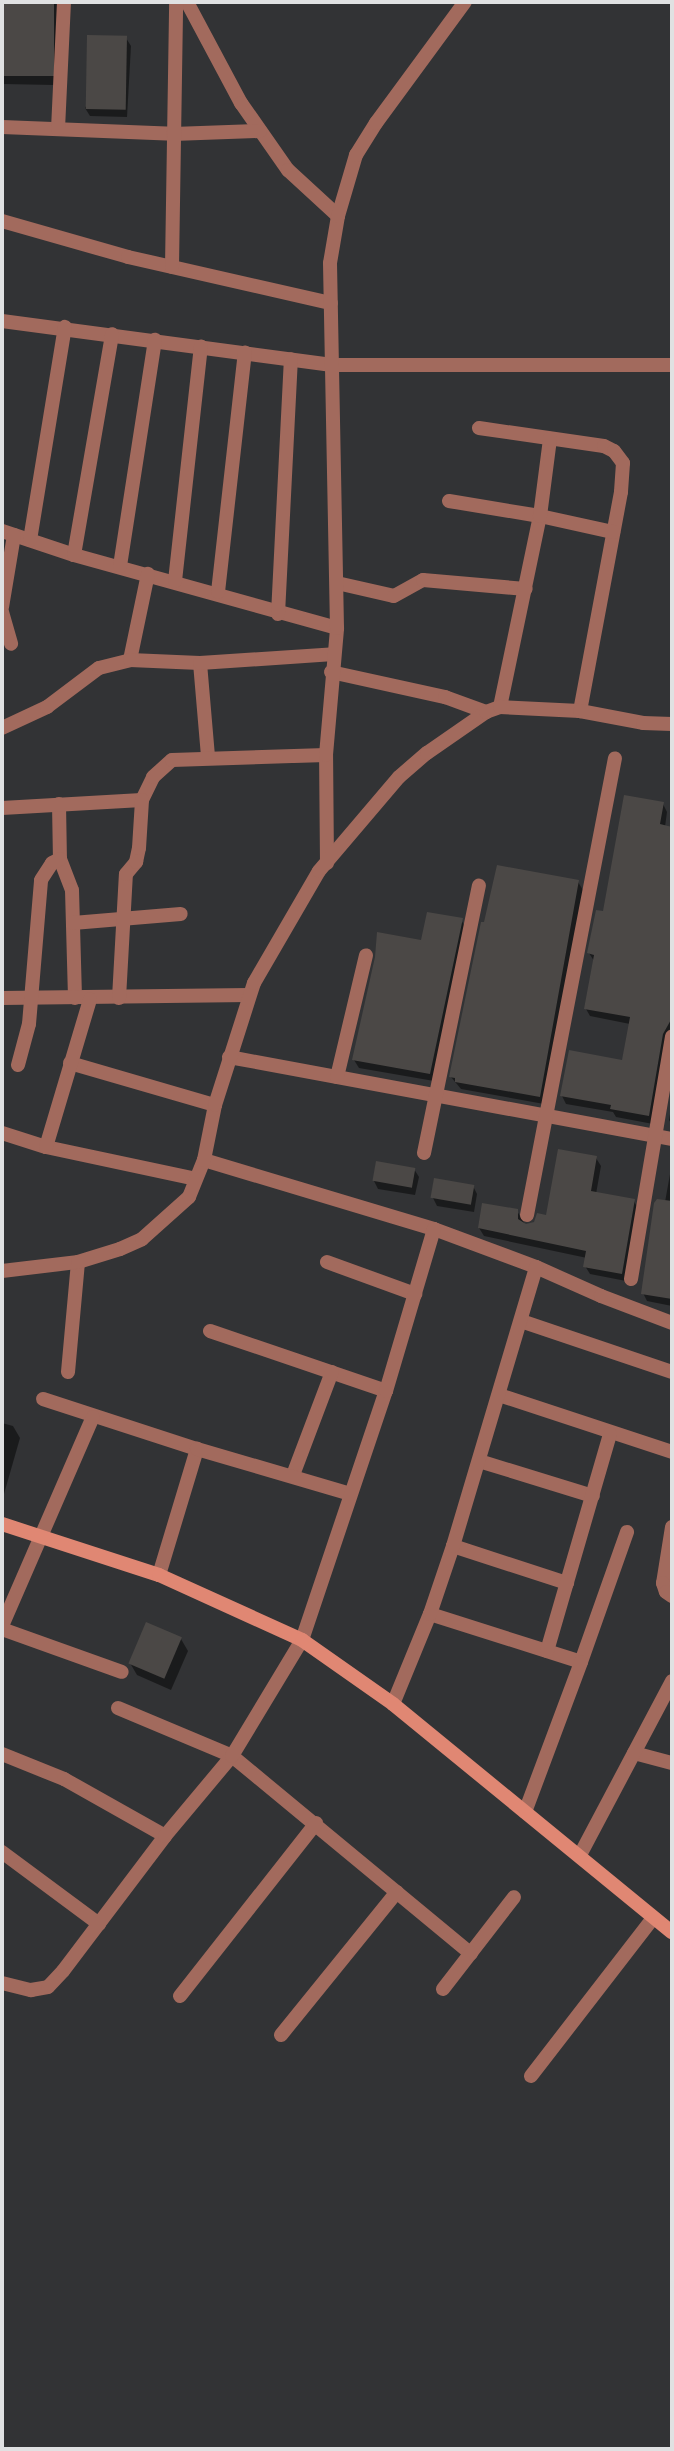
<!DOCTYPE html>
<style>
body{margin:0}
#map{position:relative;width:674px;height:2451px;overflow:hidden;background:#323335;font-family:Karla,sans-serif}
div>[style]{position:absolute}
[style*='--x']{left:calc(var(--x)*1px);top:calc(var(--y)*1px);width:calc(var(--w)*1px);rotate:calc(var(--a)*1deg)}
.shadow>*{inset:0;background:#0007}
.building>*{inset:0;background:#4b4846;transform-origin:0 0}
.minor>*{height:14px;margin:-7px;padding:0 7px;transform-origin:7px;border-radius:7px;background:#a26a5d}
.tertiary>*{height:14px;margin:-7px;padding:0 7px;transform-origin:7px;border-radius:7px;background:#a26a5d}
.secondary>*{height:14px;margin:-7px;padding:0 7px;transform-origin:7px;border-radius:7px;background:#e08773}
span{translate:-50% -50%;white-space:nowrap;text-align:center;line-height:1.15;-webkit-text-stroke:7px #1a1a1c;paint-order:stroke}
.frame{position:absolute;inset:0;border:4px solid #e0e1e2;pointer-events:none}
</style>
<div id="map">
<div class="shadow">
<div style="clip-path:polygon(2px 2px,62px 2px,54px 85px,2px 84px)"></div>
<div style="clip-path:polygon(126px 38px,131px 46px,127px 117px,90px 116px,85px 108px)"></div>
<div style="clip-path:polygon(663px 804px,667px 812px,665px 827px,672px 828px,672px 1036px,653px 1124px,616px 1117px,613px 1112px,566px 1104px,562px 1096px,623px 1062px,630px 1024px,590px 1016px,586px 1009px,594px 961px,589px 953px,605px 913px)"></div>
<div style="clip-path:polygon(578px 882px,583px 890px,544px 1104px,461px 1089px,451px 1077px)"></div>
<div style="clip-path:polygon(461px 920px,466px 928px,434px 1081px,359px 1068px,354px 1060px,423px 942px)"></div>
<div style="clip-path:polygon(672px 1103px,672px 1125px,669px 1120px)"></div>
<div style="clip-path:polygon(596px 1158px,601px 1166px,596px 1194px,634px 1201px,638px 1209px,626px 1281px,590px 1274px,585px 1266px,587px 1258px,484px 1236px,479px 1228px,517px 1211px,526px 1226px,547px 1217px)"></div>
<div style="clip-path:polygon(672px 1163px,672px 1306px,647px 1301px,643px 1293px,655px 1203px,665px 1202px)"></div>
<div style="clip-path:polygon(414px 1169px,419px 1177px,415px 1195px,378px 1189px,374px 1181px)"></div>
<div style="clip-path:polygon(473px 1186px,477px 1194px,474px 1212px,437px 1206px,433px 1198px)"></div>
<div style="clip-path:polygon(2px 1423px,13px 1426px,20px 1438px,4px 1494px,2px 1493px)"></div>
<div style="clip-path:polygon(181px 1639px,188px 1651px,171px 1690px,137px 1675px,130px 1663px)"></div>
</div>
<div class="building">
<div style="left:2px;top:2px;width:52px;height:74px"></div>
<div style="left:87px;top:35px;width:40px;height:74px;rotate:1deg"></div>
<div style="clip-path:polygon(624px 795px,664px 802px,660px 824px,672px 827px,672px 1018px,663px 1034px,649px 1116px,610px 1109px,611px 1105px,560px 1096px,569px 1050px,622px 1060px,630px 1017px,584px 1009px,594px 955px,587px 953px,596px 910px,603px 911px)"></div>
<div style="clip-path:polygon(497px 865px,579px 880px,540px 1097px,455px 1082px,455px 1078px,449px 1077px,481px 922px,484px 922px)"></div>
<div style="clip-path:polygon(427px 912px,463px 918px,430px 1074px,352px 1060px,375px 957px,377px 932px,421px 940px)"></div>
<div style="clip-path:polygon(558px 1149px,597px 1156px,591px 1191px,635px 1199px,622px 1274px,583px 1267px,586px 1251px,478px 1228px,482px 1203px,518px 1209px,518px 1219px,526px 1224px,534px 1222px,537px 1213px,546px 1215px)"></div>
<div style="left:376px;top:1161px;width:40px;height:20px;rotate:10deg"></div>
<div style="left:434px;top:1178px;width:41px;height:20px;rotate:10deg"></div>
<div style="clip-path:polygon(657px 1199px,672px 1201px,672px 1299px,641px 1294px,654px 1203px)"></div>
<div style="left:146px;top:1622px;width:39px;height:45px;rotate:23deg"></div>
</div>
<div class="minor">
<div style="--x:187;--y:2;--w:115;--a:61.9"></div>
<div style="--x:241;--y:103;--w:82;--a:55"></div>
<div style="--x:288;--y:170;--w:68;--a:42.6"></div>
<div style="--x:2;--y:127;--w:171;--a:2.3"></div>
<div style="--x:173;--y:134;--w:87;--a:-2"></div>
<div style="--x:58;--y:129;--w:127;--a:-87.3"></div>
<div style="--x:2;--y:221;--w:131;--a:15.9"></div>
<div style="--x:128;--y:257;--w:208;--a:12.8"></div>
<div style="--x:172;--y:267;--w:265;--a:-89.1"></div>
<div style="--x:2;--y:321;--w:333;--a:7.6"></div>
<div style="--x:332;--y:365;--w:340;--a:0"></div>
<div style="--x:479;--y:428;--w:126;--a:8.2"></div>
<div style="--x:604;--y:446;--w:11;--a:27"></div>
<div style="--x:614;--y:451;--w:15;--a:53"></div>
<div style="--x:623;--y:463;--w:29;--a:94"></div>
<div style="--x:621;--y:492;--w:223;--a:100.6"></div>
<div style="--x:449;--y:501;--w:92;--a:9.4"></div>
<div style="--x:540;--y:516;--w:75;--a:12.4"></div>
<div style="--x:2;--y:531;--w:76;--a:18.4"></div>
<div style="--x:74;--y:555;--w:273;--a:15.5"></div>
<div style="--x:30;--y:540;--w:216;--a:-80.7"></div>
<div style="--x:74;--y:555;--w:224;--a:-80.2"></div>
<div style="--x:120;--y:566;--w:229;--a:-81.2"></div>
<div style="--x:175;--y:581;--w:236;--a:-83.7"></div>
<div style="--x:337;--y:583;--w:58;--a:12.8"></div>
<div style="--x:394;--y:596;--w:33;--a:-29"></div>
<div style="--x:423;--y:580;--w:103;--a:5"></div>
<div style="--x:218;--y:592;--w:241;--a:-83.6"></div>
<div style="--x:2;--y:607;--w:73;--a:-80.5"></div>
<div style="--x:2;--y:612;--w:33;--a:74"></div>
<div style="--x:278;--y:614;--w:255;--a:-87.1"></div>
<div style="--x:130;--y:660;--w:88;--a:-78.2"></div>
<div style="--x:200;--y:663;--w:94;--a:85.1"></div>
<div style="--x:331;--y:672;--w:117;--a:12.4"></div>
<div style="--x:445;--y:697;--w:44;--a:20.1"></div>
<div style="--x:500;--y:707;--w:195;--a:-78.2"></div>
<div style="--x:540;--y:516;--w:78;--a:-82.6"></div>
<div style="--x:2;--y:728;--w:50;--a:-25"></div>
<div style="--x:47;--y:707;--w:65;--a:-36.9"></div>
<div style="--x:99;--y:668;--w:32;--a:-14"></div>
<div style="--x:130;--y:660;--w:70;--a:2.5"></div>
<div style="--x:200;--y:663;--w:134;--a:-3.8"></div>
<div style="--x:59;--y:804;--w:55;--a:89"></div>
<div style="--x:60;--y:859;--w:33;--a:69"></div>
<div style="--x:72;--y:890;--w:108;--a:88.4"></div>
<div style="--x:2;--y:808;--w:140;--a:-3.3"></div>
<div style="--x:142;--y:800;--w:25;--a:-64"></div>
<div style="--x:153;--y:777;--w:25;--a:-42"></div>
<div style="--x:172;--y:760;--w:154;--a:-1.9"></div>
<div style="--x:327;--y:863;--w:108;--a:-90.5"></div>
<div style="--x:326;--y:755;--w:127;--a:-85"></div>
<div style="--x:337;--y:628;--w:365;--a:-91.1"></div>
<div style="--x:330;--y:263;--w:48;--a:-80.3"></div>
<div style="--x:338;--y:216;--w:64;--a:-73.6"></div>
<div style="--x:356;--y:155;--w:38;--a:-58"></div>
<div style="--x:376;--y:123;--w:150;--a:-53.7"></div>
<div style="--x:73;--y:923;--w:108;--a:-4.8"></div>
<div style="--x:2;--y:998;--w:247;--a:-0.7"></div>
<div style="--x:119;--y:998;--w:124;--a:-86.8"></div>
<div style="--x:126;--y:874;--w:16;--a:-50"></div>
<div style="--x:136;--y:862;--w:14;--a:-78"></div>
<div style="--x:139;--y:848;--w:48;--a:-86.4"></div>
<div style="--x:229;--y:1057;--w:451;--a:10.5"></div>
<div style="--x:70;--y:1063;--w:151;--a:16.2"></div>
<div style="--x:18;--y:1065;--w:42;--a:-75"></div>
<div style="--x:29;--y:1024;--w:144;--a:-85.2"></div>
<div style="--x:41;--y:880;--w:20;--a:-57"></div>
<div style="--x:52;--y:863;--w:9;--a:-27"></div>
<div style="--x:337;--y:1077;--w:125;--a:-76.6"></div>
<div style="--x:2;--y:1133;--w:46;--a:17.7"></div>
<div style="--x:46;--y:1147;--w:153;--a:12"></div>
<div style="--x:46;--y:1147;--w:154;--a:-73.4"></div>
<div style="--x:424;--y:1153;--w:273;--a:-78.4"></div>
<div style="--x:204;--y:1160;--w:240;--a:16.7"></div>
<div style="--x:434;--y:1229;--w:109;--a:20.4"></div>
<div style="--x:536;--y:1267;--w:71;--a:24"></div>
<div style="--x:601;--y:1296;--w:76;--a:20.8"></div>
<div style="--x:527;--y:1215;--w:465;--a:-79.1"></div>
<div style="--x:327;--y:1262;--w:94;--a:20"></div>
<div style="--x:631;--y:1279;--w:246;--a:-80.4"></div>
<div style="--x:521;--y:1321;--w:159;--a:18.7"></div>
<div style="--x:210;--y:1331;--w:186;--a:18.8"></div>
<div style="--x:68;--y:1372;--w:110;--a:-84.8"></div>
<div style="--x:499;--y:1395;--w:182;--a:18.2"></div>
<div style="--x:43;--y:1399;--w:162;--a:18"></div>
<div style="--x:479;--y:1461;--w:119;--a:17.1"></div>
<div style="--x:293;--y:1475;--w:110;--a:-69.3"></div>
<div style="--x:672;--y:1527;--w:57;--a:99.1"></div>
<div style="--x:663;--y:1583;--w:9;--a:72"></div>
<div style="--x:666;--y:1592;--w:7;--a:34"></div>
<div style="--x:453;--y:1546;--w:120;--a:18"></div>
<div style="--x:159;--y:1575;--w:132;--a:-73.2"></div>
<div style="--x:197;--y:1449;--w:160;--a:16.3"></div>
<div style="--x:430;--y:1614;--w:158;--a:17.6"></div>
<div style="--x:581;--y:1662;--w:138;--a:-70.5"></div>
<div style="--x:2;--y:1626;--w:228;--a:-66.5"></div>
<div style="--x:2;--y:1629;--w:127;--a:19.7"></div>
<div style="--x:547;--y:1651;--w:226;--a:-73.8"></div>
<div style="--x:393;--y:1704;--w:97;--a:-67.7"></div>
<div style="--x:430;--y:1614;--w:72;--a:-71.3"></div>
<div style="--x:453;--y:1546;--w:291;--a:-73.4"></div>
<div style="--x:118;--y:1708;--w:124;--a:22.8"></div>
<div style="--x:232;--y:1756;--w:310;--a:39.6"></div>
<div style="--x:634;--y:1753;--w:39;--a:15"></div>
<div style="--x:2;--y:1754;--w:67;--a:22"></div>
<div style="--x:64;--y:1779;--w:116;--a:29.4"></div>
<div style="--x:525;--y:1812;--w:160;--a:-69.5"></div>
<div style="--x:2;--y:1852;--w:121;--a:36.6"></div>
<div style="--x:580;--y:1855;--w:197;--a:-62.1"></div>
<div style="--x:2;--y:1983;--w:30;--a:14"></div>
<div style="--x:31;--y:1990;--w:17;--a:-10"></div>
<div style="--x:48;--y:1987;--w:22;--a:-47"></div>
<div style="--x:63;--y:1971;--w:169;--a:-52.9"></div>
<div style="--x:165;--y:1836;--w:104;--a:-50.1"></div>
<div style="--x:232;--y:1756;--w:135;--a:-58.9"></div>
<div style="--x:302;--y:1640;--w:263;--a:-71.4"></div>
<div style="--x:386;--y:1391;--w:169;--a:-73.5"></div>
<div style="--x:443;--y:1989;--w:116;--a:-52.3"></div>
<div style="--x:180;--y:1996;--w:220;--a:-51.8"></div>
<div style="--x:281;--y:2035;--w:184;--a:-51"></div>
<div style="--x:531;--y:2076;--w:200;--a:-52.3"></div>
</div>
<div class="tertiary">
<div style="--x:2;--y:1271;--w:77;--a:-6.8"></div>
<div style="--x:78;--y:1262;--w:44;--a:-17.2"></div>
<div style="--x:120;--y:1249;--w:24;--a:-24"></div>
<div style="--x:142;--y:1239;--w:63;--a:-41.8"></div>
<div style="--x:189;--y:1197;--w:40;--a:-68"></div>
<div style="--x:204;--y:1160;--w:56;--a:-78.7"></div>
<div style="--x:215;--y:1105;--w:128;--a:-72.3"></div>
<div style="--x:254;--y:983;--w:129;--a:-59.9"></div>
<div style="--x:319;--y:871;--w:123;--a:-49.6"></div>
<div style="--x:399;--y:777;--w:37;--a:-41"></div>
<div style="--x:427;--y:753;--w:72;--a:-34.8"></div>
<div style="--x:486;--y:712;--w:15;--a:-20"></div>
<div style="--x:500;--y:707;--w:80;--a:2.9"></div>
<div style="--x:580;--y:711;--w:64;--a:10.8"></div>
<div style="--x:643;--y:723;--w:29;--a:2"></div>
</div>
<div class="secondary">
<div style="--x:2;--y:1524;--w:165;--a:18"></div>
<div style="--x:159;--y:1575;--w:157;--a:24.4"></div>
<div style="--x:302;--y:1640;--w:111;--a:35.1"></div>
<div style="--x:393;--y:1704;--w:360;--a:39.3"></div>
</div>
<div class="frame"></div>
</div>
